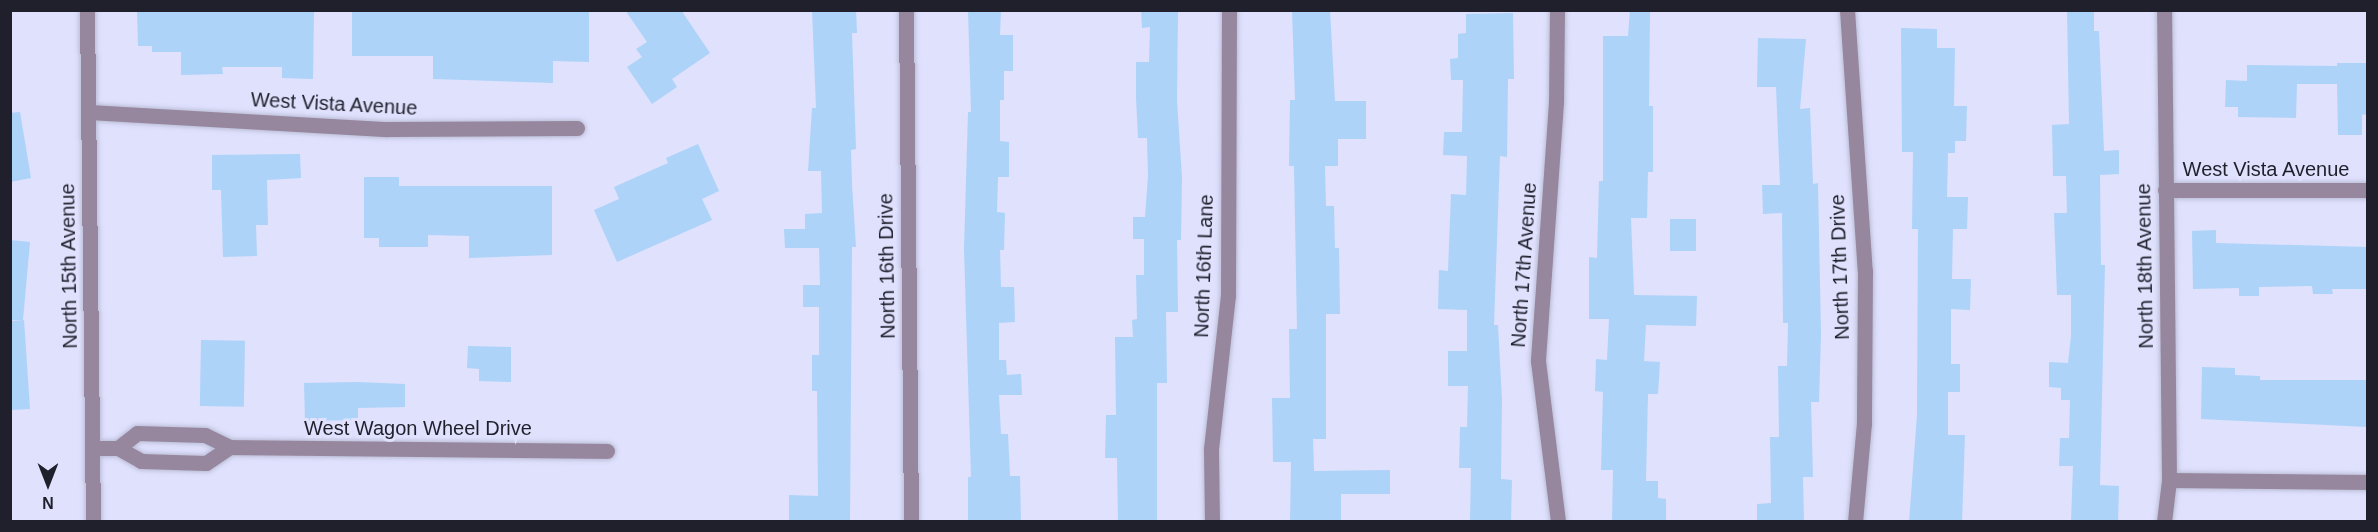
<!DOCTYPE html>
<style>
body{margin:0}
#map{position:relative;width:2378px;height:532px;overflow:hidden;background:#dfe1fd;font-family:Helvetica,sans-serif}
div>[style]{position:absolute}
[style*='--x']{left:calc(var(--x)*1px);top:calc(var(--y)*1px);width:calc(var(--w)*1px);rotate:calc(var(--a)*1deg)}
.building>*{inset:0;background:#add3f9;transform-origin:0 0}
.roads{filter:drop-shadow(0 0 2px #bcbed7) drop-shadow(0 0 2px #bcbed7)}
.minor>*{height:15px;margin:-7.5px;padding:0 7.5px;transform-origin:7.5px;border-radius:7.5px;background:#96879e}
.tertiary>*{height:15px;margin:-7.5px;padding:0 7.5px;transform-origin:7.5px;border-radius:7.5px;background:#96879e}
span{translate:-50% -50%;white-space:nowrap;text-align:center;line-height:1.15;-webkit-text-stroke:6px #dfe1fd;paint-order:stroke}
.street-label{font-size:20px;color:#1f202c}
.frame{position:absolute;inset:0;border:12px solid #1f202c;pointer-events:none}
.north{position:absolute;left:18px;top:454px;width:60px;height:60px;-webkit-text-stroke:4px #dfe1fd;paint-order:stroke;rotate:180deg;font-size:16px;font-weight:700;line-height:24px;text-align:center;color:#1f202c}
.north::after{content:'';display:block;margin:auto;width:21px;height:27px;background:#1f202c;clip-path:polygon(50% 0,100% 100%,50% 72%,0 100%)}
</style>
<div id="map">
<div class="building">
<div style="clip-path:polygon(137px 10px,314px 11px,313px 79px,282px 78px,282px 67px,222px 67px,223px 74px,181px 75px,181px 52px,152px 52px,152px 46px,138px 46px)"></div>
<div style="clip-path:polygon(352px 10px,589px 10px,589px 62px,553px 61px,553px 83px,433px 79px,433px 56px,352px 56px)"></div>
<div style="clip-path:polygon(625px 10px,681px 10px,710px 53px,672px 79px,677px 87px,652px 104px,627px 67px,642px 57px,636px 49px,647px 42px)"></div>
<div style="clip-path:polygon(812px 10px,856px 10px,857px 33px,852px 33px,856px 149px,851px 150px,852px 185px,856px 247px,852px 247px,850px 522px,789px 522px,789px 495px,818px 496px,817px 391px,812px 391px,812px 355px,819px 355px,819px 307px,803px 307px,803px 285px,820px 285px,819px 248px,785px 248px,784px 229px,805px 229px,805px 214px,822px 213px,821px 171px,808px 171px,812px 108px,816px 108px)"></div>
<div style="clip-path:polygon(968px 10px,1001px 10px,1000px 35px,1013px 35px,1013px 71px,1004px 71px,1004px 100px,1000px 100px,1000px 141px,1009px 142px,1009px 177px,998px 177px,997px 212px,1005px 213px,1004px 250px,1000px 250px,1001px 287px,1014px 287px,1015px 322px,999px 323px,999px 360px,1006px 360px,1007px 375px,1021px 374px,1022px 395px,999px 395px,1001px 434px,1008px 434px,1010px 476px,1020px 476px,1021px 522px,968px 522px,968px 477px,971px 477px,964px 249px,968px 112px,971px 112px)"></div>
<div style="clip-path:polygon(1141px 10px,1178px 10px,1177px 101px,1182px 177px,1181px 240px,1177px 240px,1178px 312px,1166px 312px,1167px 383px,1157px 383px,1157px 522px,1118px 522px,1117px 458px,1105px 458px,1106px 415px,1116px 415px,1115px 337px,1133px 337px,1132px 320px,1137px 319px,1136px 275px,1144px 275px,1144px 239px,1133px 239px,1133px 217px,1145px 217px,1148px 176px,1147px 138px,1138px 138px,1136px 98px,1136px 62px,1149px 62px,1150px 27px,1142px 28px)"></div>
<div style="clip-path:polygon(1292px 10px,1330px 10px,1335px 101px,1366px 101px,1366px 139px,1338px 139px,1338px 166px,1325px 166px,1326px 206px,1334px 206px,1335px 248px,1339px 248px,1340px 314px,1326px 314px,1326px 439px,1313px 439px,1314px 471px,1390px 470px,1390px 494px,1341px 494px,1341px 522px,1290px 522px,1291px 462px,1273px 462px,1272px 398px,1290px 398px,1289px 329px,1297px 329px,1294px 166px,1289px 166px,1290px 100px,1295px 100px)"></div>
<div style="clip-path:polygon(1630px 10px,1650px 10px,1649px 106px,1653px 106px,1653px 172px,1648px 172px,1647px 218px,1631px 218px,1634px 295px,1697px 296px,1696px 326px,1646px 325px,1644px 361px,1660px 362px,1658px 394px,1648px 394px,1646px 481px,1658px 481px,1658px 498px,1666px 499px,1666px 522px,1612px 522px,1613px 470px,1601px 470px,1603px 392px,1595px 391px,1596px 359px,1607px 360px,1609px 319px,1589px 319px,1589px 257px,1597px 258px,1599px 181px,1603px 181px,1603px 36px,1628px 36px)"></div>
<div style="clip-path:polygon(2067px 10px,2094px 10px,2094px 31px,2099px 31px,2104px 151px,2119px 150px,2119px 174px,2100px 175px,2101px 265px,2105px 265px,2100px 485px,2119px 486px,2118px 522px,2071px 521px,2073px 466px,2059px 466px,2060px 438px,2069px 438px,2070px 400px,2061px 400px,2061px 388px,2049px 387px,2049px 362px,2068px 363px,2071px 336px,2071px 295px,2057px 295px,2054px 213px,2067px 213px,2066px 176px,2053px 176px,2052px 125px,2069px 124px)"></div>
<div style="clip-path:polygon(1513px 13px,1514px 79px,1508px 79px,1507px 157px,1500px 156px,1494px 325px,1498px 325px,1502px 400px,1501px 479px,1512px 480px,1511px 522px,1470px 522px,1471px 468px,1459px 468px,1460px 427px,1467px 427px,1468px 386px,1448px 386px,1448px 351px,1467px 351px,1467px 310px,1438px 309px,1439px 270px,1448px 271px,1451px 194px,1466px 195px,1467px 156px,1443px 155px,1444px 132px,1462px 132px,1463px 80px,1451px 80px,1450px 59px,1458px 58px,1458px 34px,1466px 33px,1466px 14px)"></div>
<div style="clip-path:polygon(1901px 28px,1937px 29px,1937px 48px,1955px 48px,1954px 106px,1967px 106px,1966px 141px,1955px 141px,1955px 153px,1948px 153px,1947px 197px,1968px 197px,1967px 229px,1953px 229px,1952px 279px,1971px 279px,1970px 310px,1951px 309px,1951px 364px,1960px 364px,1960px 392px,1948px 392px,1948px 435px,1965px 435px,1962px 522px,1909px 522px,1917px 415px,1918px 229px,1912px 229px,1913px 152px,1902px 152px)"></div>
<div style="clip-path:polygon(1758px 38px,1806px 39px,1800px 109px,1810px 108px,1813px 184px,1818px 183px,1821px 334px,1819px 402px,1811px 402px,1813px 477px,1803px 477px,1804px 522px,1757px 522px,1757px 504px,1771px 503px,1770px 437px,1779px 437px,1778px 366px,1787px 366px,1788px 323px,1783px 323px,1782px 213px,1763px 214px,1762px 185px,1780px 185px,1776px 87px,1757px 87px)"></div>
<div style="clip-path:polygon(2337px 63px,2367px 63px,2367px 114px,2362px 115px,2362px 135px,2338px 135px,2337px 84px,2297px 84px,2296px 118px,2238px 117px,2238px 107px,2225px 107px,2226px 80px,2247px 81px,2247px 65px,2337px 66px)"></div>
<div style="clip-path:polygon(20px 112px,31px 178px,10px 182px,10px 113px)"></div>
<div style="clip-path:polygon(698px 144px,719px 191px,702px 199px,712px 220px,617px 262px,594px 210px,619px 199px,614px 187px,668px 163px,666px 158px)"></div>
<div style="clip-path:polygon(300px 154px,301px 178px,267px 180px,268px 225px,256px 225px,257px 256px,223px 257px,221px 190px,212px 190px,212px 155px)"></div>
<div style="clip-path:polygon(364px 177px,399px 177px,399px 186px,552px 186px,552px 255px,469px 258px,469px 236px,428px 235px,428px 247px,379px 247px,379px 238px,364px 238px)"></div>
<div style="left:1670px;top:219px;width:26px;height:32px"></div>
<div style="clip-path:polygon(2216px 230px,2216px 243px,2367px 247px,2367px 289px,2332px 289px,2333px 294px,2313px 294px,2312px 286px,2259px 287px,2259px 296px,2239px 296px,2239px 288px,2193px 289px,2192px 231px)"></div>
<div style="clip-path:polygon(10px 240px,30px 242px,23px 320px,10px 320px)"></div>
<div style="clip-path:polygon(24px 320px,30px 409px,10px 410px,10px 321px)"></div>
<div style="left:201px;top:340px;width:44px;height:66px;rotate:1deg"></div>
<div style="clip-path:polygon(468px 346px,511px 347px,511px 382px,479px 381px,479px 369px,467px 368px)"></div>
<div style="clip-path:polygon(2202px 367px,2235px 368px,2235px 375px,2260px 376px,2260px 380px,2367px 380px,2367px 427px,2201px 419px)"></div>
<div style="clip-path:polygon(357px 382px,405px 384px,405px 407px,358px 408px,358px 420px,305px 421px,304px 383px)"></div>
</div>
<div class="roads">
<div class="minor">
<div style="--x:906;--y:10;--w:512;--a:89.44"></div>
<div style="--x:1557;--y:10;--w:92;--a:90.6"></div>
<div style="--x:1556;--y:102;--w:260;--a:94"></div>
<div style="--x:1538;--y:361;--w:162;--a:82.9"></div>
<div style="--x:1847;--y:10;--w:262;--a:86.1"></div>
<div style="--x:1865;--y:271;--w:152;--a:90.4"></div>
<div style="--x:1864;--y:423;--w:99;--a:95.2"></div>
<div style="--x:89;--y:112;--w:299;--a:3.3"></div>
<div style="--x:388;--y:129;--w:189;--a:-0.3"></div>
<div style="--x:2165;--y:190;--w:203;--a:0"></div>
<div style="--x:92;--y:448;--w:26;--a:0"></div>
<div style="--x:118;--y:448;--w:26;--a:29"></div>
<div style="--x:141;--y:461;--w:65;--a:1.8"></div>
<div style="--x:206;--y:463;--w:29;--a:-34"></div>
<div style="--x:118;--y:448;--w:24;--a:-38"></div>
<div style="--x:137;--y:433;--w:68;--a:1.7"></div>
<div style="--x:205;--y:435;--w:28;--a:26"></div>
<div style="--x:230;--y:447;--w:377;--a:0.6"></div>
<div style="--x:2169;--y:480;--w:199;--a:0.6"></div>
<div style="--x:1212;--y:522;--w:73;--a:-90.8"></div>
<div style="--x:1211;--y:449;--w:155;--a:-83.7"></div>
<div style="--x:1228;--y:295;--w:285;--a:-89.8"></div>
<div style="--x:2164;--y:522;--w:42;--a:-83.2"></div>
<div style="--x:2169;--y:480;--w:470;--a:-90.6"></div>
</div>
<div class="tertiary">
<div style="--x:87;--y:10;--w:512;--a:89.33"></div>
</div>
</div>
<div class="street-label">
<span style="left:334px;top:104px;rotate:3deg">West Vista Avenue</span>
<span style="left:2266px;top:169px">West Vista Avenue</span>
<span style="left:1524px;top:265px;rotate:-86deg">North 17th Avenue</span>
<span style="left:69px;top:266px;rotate:-91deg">North 15th Avenue</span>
<span style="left:887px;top:266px;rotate:-91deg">North 16th Drive</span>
<span style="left:1204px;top:266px;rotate:-88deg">North 16th Lane</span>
<span style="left:2145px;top:266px;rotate:-91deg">North 18th Avenue</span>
<span style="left:1840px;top:267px;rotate:-92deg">North 17th Drive</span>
<span style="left:418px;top:428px">West Wagon Wheel Drive</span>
</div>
<div class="frame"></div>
<div class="north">N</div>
</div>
